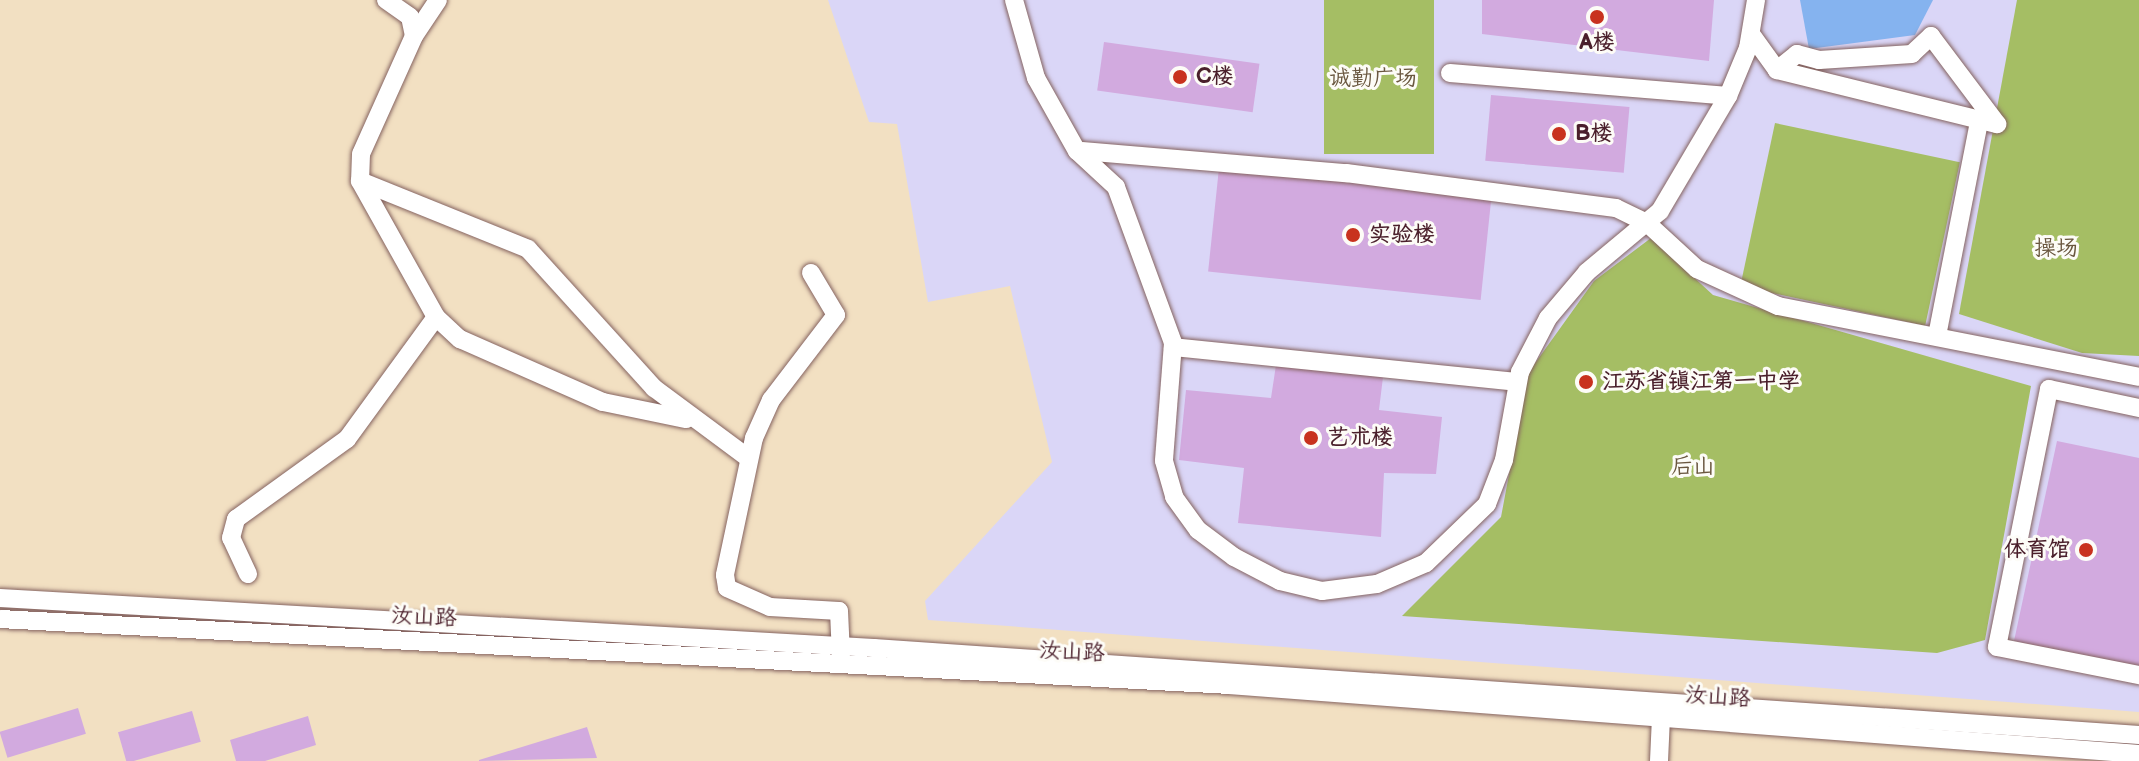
<!DOCTYPE html>
<meta charset="utf-8">
<style>
body{margin:0}
#map{position:relative;width:2139px;height:761px;overflow:hidden;background:#f2e0c2;font-family:"Balsamiq Sans","LXGW WenKai TC",sans-serif}
div>[style]{position:absolute}
[style*='--x']{left:calc(var(--x)*1px);top:calc(var(--y)*1px);width:calc(var(--w)*1px);rotate:calc(var(--a)*1deg)}
.built>*{inset:0;background:#dad6f7}
.green>*{inset:0;background:#a5be64;transform-origin:0 0}
.water>*{inset:0;background:#85b3ef}
.building>*{inset:0;background:#d2aadf;transform-origin:0 0}
.roads{filter:drop-shadow(0 0 2px #856360) drop-shadow(0 0 2px #856360)}
.minor>*{height:18px;margin:-9px;padding:0 9px;transform-origin:9px;border-radius:9px;background:#fff}
.dots>*{width:22px;height:22px;translate:-50% -50%;box-sizing:border-box;border:4px solid #fdfcf7;border-radius:50%}
span{translate:-50% -50%;white-space:nowrap;text-align:center;line-height:1.15;-webkit-text-stroke:6px #fdfcf7;paint-order:stroke}
.poi-label{font-size:22px;color:#4a1f2b;font-weight:700}
.left{translate:0 -50%;text-align:left}
.right{translate:-100% -50%;text-align:right}
.park-label{font-size:22px;color:#6a573f}
.street-label{font-size:22px;color:#4a1f2b}
</style>
<div id="map">
<div class="built">
<div style="clip-path:polygon(828px 0,2139px 0,2139px 712px,928px 620px,925px 601px,1052px 462px,1010px 286px,928px 302px,897px 124px,869px 122px)"></div>
</div>
<div class="green">
<div style="left:1324px;top:0;width:110px;height:154px"></div>
<div style="clip-path:polygon(2017px 0,2139px 0,2139px 356px,2082px 353px,1959px 314px)"></div>
<div style="left:1775px;top:123px;width:189px;height:167px;rotate:12deg"></div>
<div style="clip-path:polygon(1651px 238px,1713px 295px,2031px 386px,1985px 640px,1937px 653px,1402px 616px,1501px 517px,1528px 373px,1594px 281px)"></div>
</div>
<div class="water">
<div style="clip-path:polygon(1800px 0,1933px 0,1915px 35px,1809px 49px)"></div>
</div>
<div class="building">
<div style="clip-path:polygon(1482px 0,1714px 0,1709px 61px,1482px 34px)"></div>
<div style="left:1104px;top:42px;width:157px;height:49px;rotate:8deg"></div>
<div style="left:1491px;top:95px;width:139px;height:66px;rotate:5deg"></div>
<div style="left:1219px;top:168px;width:274px;height:104px;rotate:6deg"></div>
<div style="clip-path:polygon(1276px 365px,1383px 377px,1379px 410px,1442px 417px,1436px 474px,1384px 473px,1381px 537px,1238px 523px,1244px 468px,1179px 460px,1186px 390px,1271px 398px)"></div>
<div style="clip-path:polygon(2057px 441px,2139px 458px,2139px 668px,2014px 641px)"></div>
<div style="left:78px;top:708px;width:27px;height:82px;rotate:73deg"></div>
<div style="left:192px;top:711px;width:32px;height:77px;rotate:74deg"></div>
<div style="clip-path:polygon(308px 716px,316px 745px,265px 761px,236px 761px,230px 740px)"></div>
<div style="clip-path:polygon(587px 727px,597px 758px,479px 761px,479px 760px)"></div>
</div>
<div class="roads">
<div class="minor">
<div style="--x:386;--y:0;--w:29;--a:35"></div>
<div style="--x:410;--y:17;--w:19;--a:78"></div>
<div style="--x:414;--y:36;--w:129;--a:114.2"></div>
<div style="--x:361;--y:154;--w:27;--a:92"></div>
<div style="--x:360;--y:181;--w:181;--a:22"></div>
<div style="--x:528;--y:249;--w:188;--a:47.8"></div>
<div style="--x:654;--y:388;--w:116;--a:36.6"></div>
<div style="--x:1014;--y:0;--w:81;--a:74.2"></div>
<div style="--x:1036;--y:78;--w:84;--a:60.7"></div>
<div style="--x:1077;--y:151;--w:53;--a:42.7"></div>
<div style="--x:1116;--y:187;--w:166;--a:69.9"></div>
<div style="--x:1173;--y:343;--w:118;--a:94.4"></div>
<div style="--x:1164;--y:461;--w:37;--a:74"></div>
<div style="--x:1174;--y:497;--w:41;--a:54"></div>
<div style="--x:1198;--y:530;--w:45;--a:36.9"></div>
<div style="--x:1234;--y:557;--w:52;--a:27.6"></div>
<div style="--x:1280;--y:581;--w:43;--a:13.4"></div>
<div style="--x:1322;--y:591;--w:55;--a:-7.3"></div>
<div style="--x:1377;--y:584;--w:53;--a:-23.2"></div>
<div style="--x:1426;--y:563;--w:85;--a:-44"></div>
<div style="--x:1487;--y:504;--w:47;--a:-68.9"></div>
<div style="--x:1504;--y:460;--w:89;--a:-79.7"></div>
<div style="--x:1520;--y:372;--w:61;--a:-62.6"></div>
<div style="--x:1548;--y:318;--w:60;--a:-49.7"></div>
<div style="--x:1587;--y:272;--w:95;--a:-39.9"></div>
<div style="--x:1660;--y:211;--w:134;--a:-59.4"></div>
<div style="--x:1751;--y:34;--w:44;--a:54.2"></div>
<div style="--x:1777;--y:70;--w:227;--a:13.8"></div>
<div style="--x:1997;--y:124;--w:110;--a:-126.9"></div>
<div style="--x:1931;--y:36;--w:26;--a:137"></div>
<div style="--x:1912;--y:54;--w:93;--a:176.3"></div>
<div style="--x:1819;--y:60;--w:23;--a:-165"></div>
<div style="--x:1797;--y:54;--w:26;--a:141"></div>
<div style="--x:414;--y:36;--w:43;--a:-56.3"></div>
<div style="--x:1450;--y:73;--w:279;--a:4.7"></div>
<div style="--x:1728;--y:96;--w:52;--a:-67.4"></div>
<div style="--x:1748;--y:48;--w:49;--a:-80.5"></div>
<div style="--x:1082;--y:151;--w:265;--a:4.8"></div>
<div style="--x:1346;--y:173;--w:272;--a:7.4"></div>
<div style="--x:1616;--y:208;--w:34;--a:26"></div>
<div style="--x:1647;--y:223;--w:68;--a:42.6"></div>
<div style="--x:1697;--y:269;--w:89;--a:24.6"></div>
<div style="--x:1778;--y:306;--w:368;--a:11.1"></div>
<div style="--x:811;--y:273;--w:49;--a:59.2"></div>
<div style="--x:836;--y:315;--w:107;--a:127.4"></div>
<div style="--x:771;--y:400;--w:42;--a:114.1"></div>
<div style="--x:754;--y:438;--w:140;--a:102"></div>
<div style="--x:725;--y:575;--w:13;--a:81"></div>
<div style="--x:727;--y:588;--w:47;--a:23.8"></div>
<div style="--x:770;--y:607;--w:69;--a:3.3"></div>
<div style="--x:839;--y:611;--w:44;--a:87.4"></div>
<div style="--x:436;--y:317;--w:33;--a:43"></div>
<div style="--x:460;--y:339;--w:156;--a:23.8"></div>
<div style="--x:603;--y:402;--w:85;--a:11.6"></div>
<div style="--x:1937;--y:336;--w:218;--a:-78.9"></div>
<div style="--x:1173;--y:347;--w:346;--a:5.8"></div>
<div style="--x:2139;--y:408;--w:92;--a:-168.1"></div>
<div style="--x:2049;--y:389;--w:263;--a:101.4"></div>
<div style="--x:1997;--y:647;--w:145;--a:11.2"></div>
<div style="--x:248;--y:574;--w:40;--a:-115"></div>
<div style="--x:231;--y:538;--w:20;--a:-75"></div>
<div style="--x:236;--y:519;--w:137;--a:-35.8"></div>
<div style="--x:347;--y:439;--w:151;--a:-53.9"></div>
<div style="--x:436;--y:317;--w:156;--a:-119.2"></div>
<div style="--x:0;--y:598;--w:875;--a:3.27"></div>
<div style="--x:874;--y:648;--w:1268;--a:3.93"></div>
<div style="--x:0;--y:619;--w:1231;--a:3.07"></div>
<div style="--x:1229;--y:685;--w:913;--a:4.34"></div>
<div style="--x:1659;--y:761;--w:44;--a:-87.4"></div>
</div>
</div>
<div class="dots">
<div style="left:1597px;top:17px;background:#c8321e"></div>
<div style="left:1180px;top:77px;background:#c8321e"></div>
<div style="left:1559px;top:134px;background:#c8321e"></div>
<div style="left:1353px;top:235px;background:#c8321e"></div>
<div style="left:1586px;top:382px;background:#c8321e"></div>
<div style="left:1311px;top:438px;background:#c8321e"></div>
<div style="left:2086px;top:550px;background:#c8321e"></div>
</div>
<div class="poi-label">
<span style="left:1597px;top:43px">A楼</span>
<span class="left" style="left:1196px;top:77px">C楼</span>
<span class="left" style="left:1575px;top:134px">B楼</span>
<span class="left" style="left:1369px;top:235px">实验楼</span>
<span class="left" style="left:1602px;top:382px">江苏省镇江第一中学</span>
<span class="left" style="left:1327px;top:438px">艺术楼</span>
<span class="right" style="left:2070px;top:550px">体育馆</span>
</div>
<div class="park-label">
<span style="left:1373px;top:79px">诚勤广场</span>
<span style="left:2056px;top:249px">操场</span>
<span style="left:1693px;top:467px">后山</span>
</div>
<div class="street-label">
<span style="left:424px;top:617px;rotate:3deg">汝山路</span>
<span style="left:1072px;top:652px;rotate:3deg">汝山路</span>
<span style="left:1718px;top:697px;rotate:4deg">汝山路</span>
</div>
</div>
